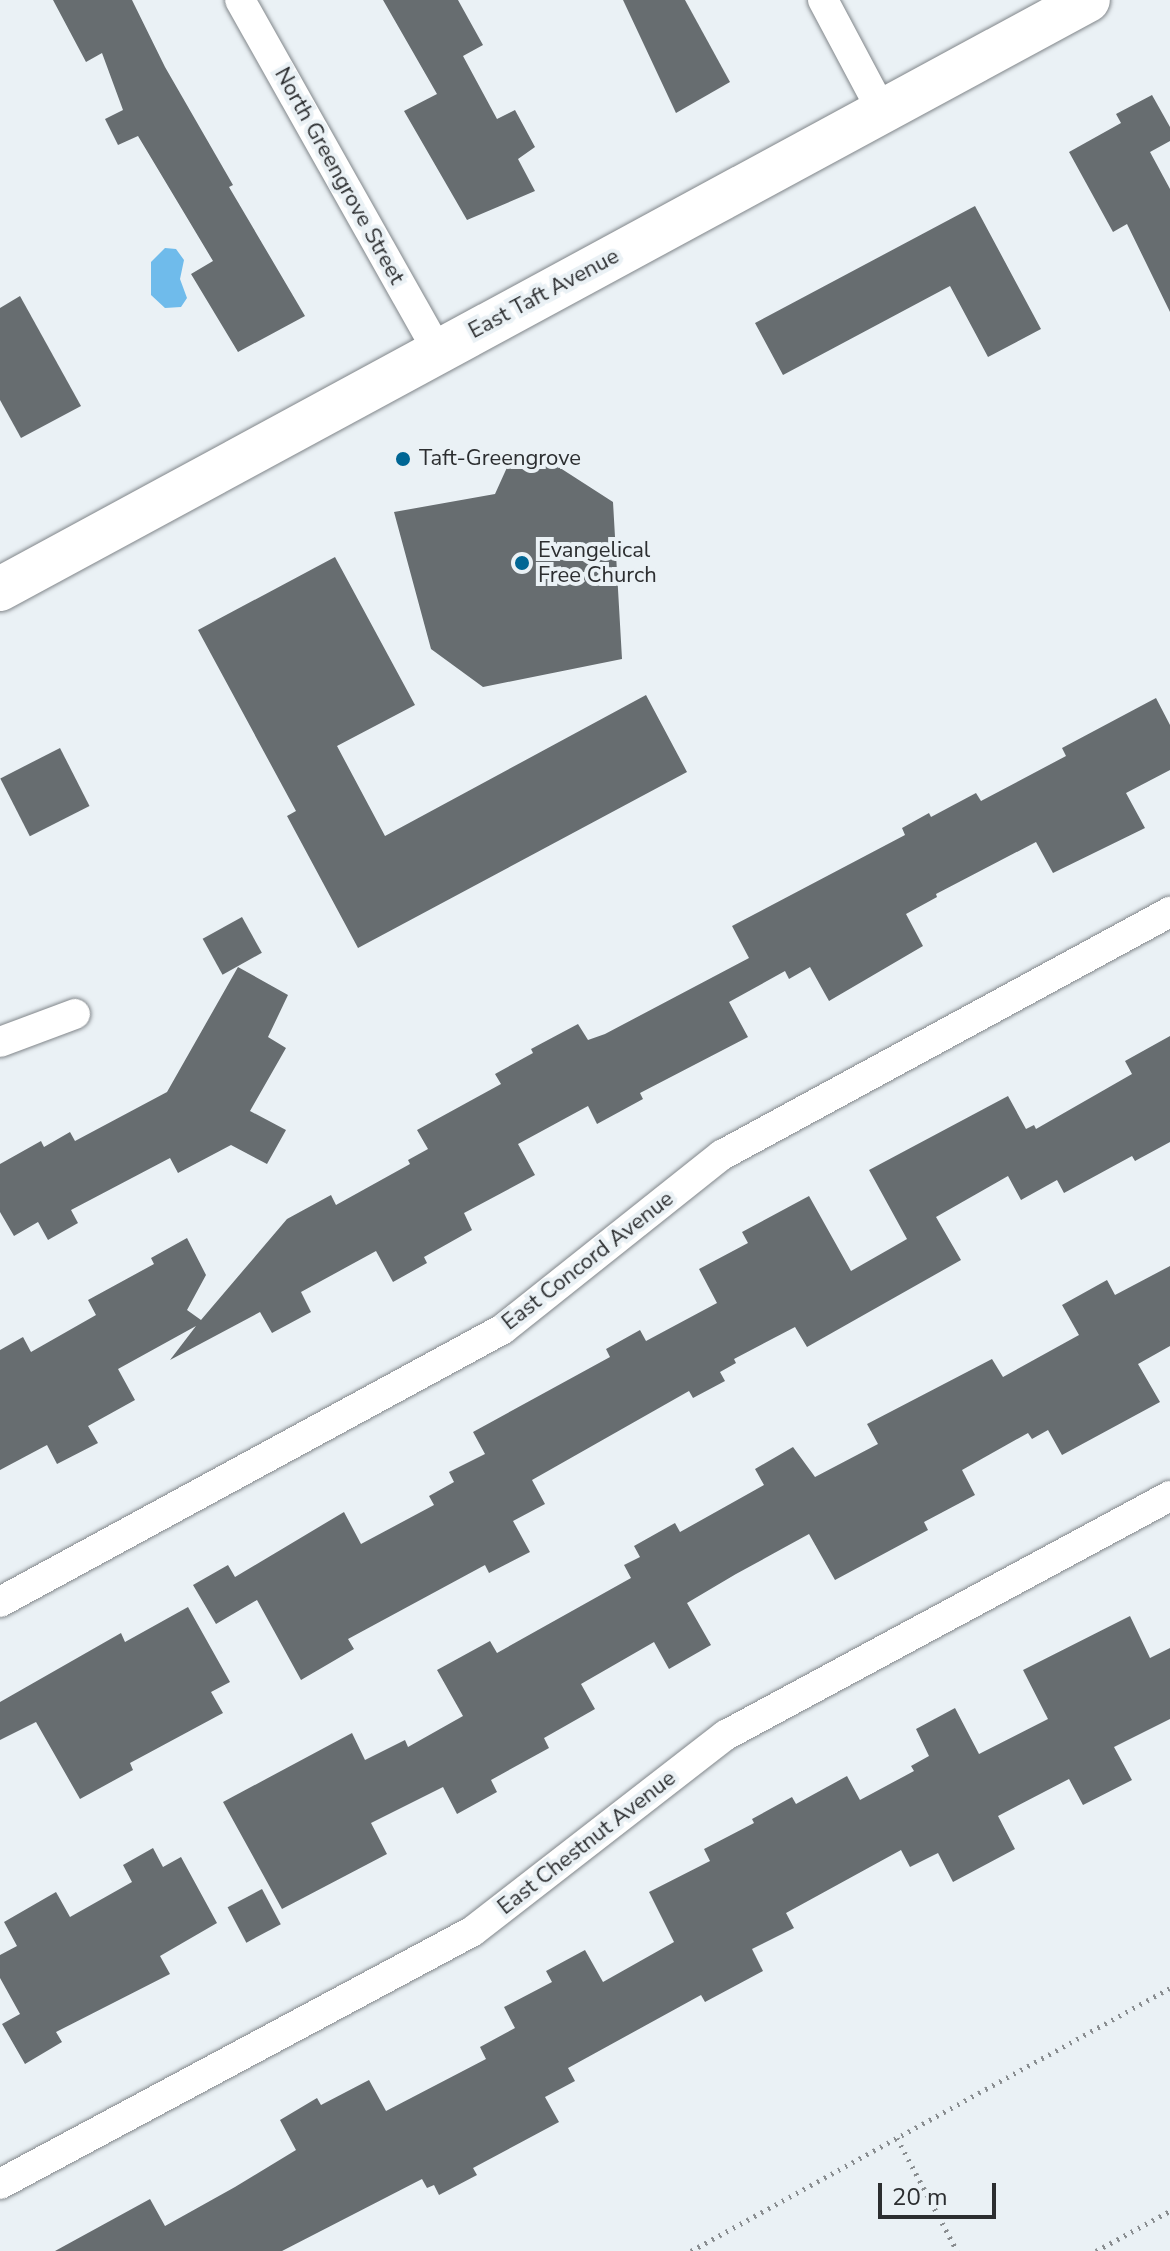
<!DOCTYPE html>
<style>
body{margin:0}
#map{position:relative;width:1170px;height:2251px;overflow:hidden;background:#eaf1f5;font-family:"Nunito Sans",sans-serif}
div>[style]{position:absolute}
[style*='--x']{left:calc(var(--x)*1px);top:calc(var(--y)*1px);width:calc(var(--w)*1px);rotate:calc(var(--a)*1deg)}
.water>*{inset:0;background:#6fbbeb}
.building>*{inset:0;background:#676d70;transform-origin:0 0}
.path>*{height:5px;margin-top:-2.5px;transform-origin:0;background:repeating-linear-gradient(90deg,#898d90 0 2px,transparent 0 8px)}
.roads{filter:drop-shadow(0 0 2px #81868a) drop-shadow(0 0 2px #81868a)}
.minor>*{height:30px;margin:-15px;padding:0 15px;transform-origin:15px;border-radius:15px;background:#fff}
.primary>*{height:44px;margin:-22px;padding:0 22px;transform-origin:22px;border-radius:22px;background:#fff}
.dots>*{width:22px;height:22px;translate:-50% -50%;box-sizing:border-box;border:4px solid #eaf1f5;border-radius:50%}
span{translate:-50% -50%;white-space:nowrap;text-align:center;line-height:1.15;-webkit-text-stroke:8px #eaf1f5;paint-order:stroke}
.street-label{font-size:22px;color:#2c2e30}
.poi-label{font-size:22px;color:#2c2e30}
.left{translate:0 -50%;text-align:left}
.scale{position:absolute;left:878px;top:2183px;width:118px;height:36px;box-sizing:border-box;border:4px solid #2c2e30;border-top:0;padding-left:10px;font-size:24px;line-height:28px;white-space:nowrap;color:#2c2e30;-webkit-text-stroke:6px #eaf1f5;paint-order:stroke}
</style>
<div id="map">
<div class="water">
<div style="clip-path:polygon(165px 248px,176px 249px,184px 260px,180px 279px,187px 298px,181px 307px,165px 308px,151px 295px,151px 262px)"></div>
</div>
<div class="building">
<div style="clip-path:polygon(53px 0,132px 0,165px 67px,233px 185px,229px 187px,305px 316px,238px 352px,191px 274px,213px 261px,138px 136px,118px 145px,105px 119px,123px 110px,102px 53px,86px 62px)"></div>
<div style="clip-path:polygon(383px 0,458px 0,483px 45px,463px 56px,497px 119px,515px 110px,535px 147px,518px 159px,535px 191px,467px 220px,404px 111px,437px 94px)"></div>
<div style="clip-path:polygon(623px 0,685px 0,730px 82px,676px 113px)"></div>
<div style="clip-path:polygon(1152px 95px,1170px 127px,1170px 141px,1150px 152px,1170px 189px,1170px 312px,1127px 224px,1113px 232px,1069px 152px,1121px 123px,1116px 114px)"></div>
<div style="clip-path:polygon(975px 206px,1041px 329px,988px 357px,950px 286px,783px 375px,755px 323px)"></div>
<div style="clip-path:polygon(20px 296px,81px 406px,21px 438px,0 400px,0 308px)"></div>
<div style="clip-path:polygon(540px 455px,613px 502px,622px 659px,483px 687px,431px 649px,394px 512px,495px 494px,509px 463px)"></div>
<div style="clip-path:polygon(335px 557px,415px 705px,337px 746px,385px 836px,646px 695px,687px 772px,358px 948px,287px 816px,296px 811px,198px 630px)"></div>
<div style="clip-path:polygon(1156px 698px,1170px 725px,1170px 770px,1126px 793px,1145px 828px,1053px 873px,1036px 842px,936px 894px,937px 897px,906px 914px,923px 946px,829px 1001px,810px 967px,789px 979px,785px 971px,729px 1002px,748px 1037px,640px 1093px,643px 1099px,597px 1124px,588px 1106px,518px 1144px,535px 1175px,464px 1213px,472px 1230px,424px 1257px,427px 1263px,393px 1282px,376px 1251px,301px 1292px,311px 1312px,272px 1333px,260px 1312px,170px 1360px,196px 1326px,118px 1369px,135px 1400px,88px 1426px,98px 1443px,57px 1464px,47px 1445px,0 1470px,0 1350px,23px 1337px,31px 1352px,96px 1315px,88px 1300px,154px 1264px,151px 1258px,187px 1238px,206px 1275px,187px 1310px,201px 1320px,287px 1219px,331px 1195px,336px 1205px,410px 1164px,408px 1160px,428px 1149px,417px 1130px,501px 1084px,495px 1074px,533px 1053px,531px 1049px,578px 1024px,588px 1040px,605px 1034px,749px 958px,732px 926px,905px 835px,902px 828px,929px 813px,931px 817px,976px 793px,981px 801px,1066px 756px,1062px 748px)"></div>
<div style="left:60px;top:748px;width:65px;height:67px;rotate:63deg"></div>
<div style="left:242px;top:917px;width:41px;height:45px;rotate:61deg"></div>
<div style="clip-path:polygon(238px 967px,288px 995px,268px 1037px,286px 1048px,250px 1111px,286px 1130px,267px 1164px,231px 1145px,178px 1173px,170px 1158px,71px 1210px,78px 1223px,48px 1240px,38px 1222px,14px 1236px,0 1212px,0 1164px,41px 1141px,44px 1147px,70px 1132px,75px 1141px,167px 1092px)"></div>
<div style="clip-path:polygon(1170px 1036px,1170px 1142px,1135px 1161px,1132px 1156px,1064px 1193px,1057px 1180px,1021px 1200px,1008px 1176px,936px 1217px,961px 1260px,807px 1347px,795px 1327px,734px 1359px,736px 1363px,720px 1372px,725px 1381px,693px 1398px,689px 1391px,532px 1480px,545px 1504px,513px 1521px,530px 1552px,489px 1573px,485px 1565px,348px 1639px,354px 1649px,301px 1680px,257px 1600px,216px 1624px,193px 1585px,228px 1565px,235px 1577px,344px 1512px,361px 1544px,434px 1505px,429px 1496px,454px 1482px,449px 1472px,485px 1454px,473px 1432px,610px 1357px,606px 1349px,640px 1330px,646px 1341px,717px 1303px,699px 1269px,748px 1243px,742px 1232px,809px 1196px,851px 1271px,907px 1239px,869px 1170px,1008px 1096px,1026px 1129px,1034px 1125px,1036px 1129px,1132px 1074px,1125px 1061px)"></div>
<div style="clip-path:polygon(1170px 1266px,1170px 1346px,1138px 1364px,1160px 1402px,1062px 1455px,1048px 1430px,1032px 1439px,1028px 1433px,962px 1470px,975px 1495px,924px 1522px,928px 1530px,835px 1580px,809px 1534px,736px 1574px,687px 1603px,711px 1645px,669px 1669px,654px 1642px,581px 1684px,595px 1709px,544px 1738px,549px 1748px,491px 1780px,497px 1792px,457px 1814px,443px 1787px,371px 1823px,387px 1854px,282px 1909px,223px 1802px,352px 1733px,365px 1760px,405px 1740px,408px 1747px,463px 1716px,437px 1670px,490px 1641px,497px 1653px,631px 1578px,624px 1565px,640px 1557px,634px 1546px,675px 1523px,680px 1532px,764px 1485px,755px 1469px,793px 1447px,815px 1477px,878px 1444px,867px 1424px,992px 1359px,1003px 1377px,1079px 1335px,1062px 1305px,1107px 1280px,1115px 1295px)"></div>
<div style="clip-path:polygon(188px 1607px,230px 1682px,211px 1692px,223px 1713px,130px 1763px,133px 1770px,80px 1799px,36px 1722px,0 1740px,0 1702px,121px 1633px,125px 1642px)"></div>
<div style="clip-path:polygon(1130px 1616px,1150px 1658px,1170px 1648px,1170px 1719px,1114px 1747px,1132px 1780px,1083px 1805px,1069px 1779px,998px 1816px,1015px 1849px,953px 1882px,938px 1853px,910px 1867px,901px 1850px,786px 1913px,794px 1928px,752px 1949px,763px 1971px,705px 2002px,701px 1995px,568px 2068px,575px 2081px,545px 2097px,559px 2122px,473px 2168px,477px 2175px,439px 2195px,434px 2185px,427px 2188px,422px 2179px,282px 2251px,55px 2251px,150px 2199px,165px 2226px,235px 2187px,296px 2150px,280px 2120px,317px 2098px,321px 2105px,369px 2080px,386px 2111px,486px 2059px,480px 2047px,515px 2028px,504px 2007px,552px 1982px,546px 1971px,585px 1950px,603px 1982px,674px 1942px,649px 1892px,710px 1861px,704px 1849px,754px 1823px,752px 1819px,792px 1797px,796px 1804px,847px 1776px,860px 1800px,914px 1771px,911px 1766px,929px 1756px,916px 1729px,955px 1708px,979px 1754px,1048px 1719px,1023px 1670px)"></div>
<div style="clip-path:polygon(153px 1848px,163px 1867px,181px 1857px,217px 1923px,160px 1956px,170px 1974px,56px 2032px,62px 2042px,25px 2064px,2px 2024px,20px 2014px,0 1978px,0 1955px,17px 1946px,4px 1922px,56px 1892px,70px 1917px,132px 1882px,123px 1865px)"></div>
<div style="left:262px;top:1889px;width:40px;height:39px;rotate:62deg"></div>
</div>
<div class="path">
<div style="--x:897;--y:2138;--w:128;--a:62"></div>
<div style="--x:691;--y:2251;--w:546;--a:-28.77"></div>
<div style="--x:1096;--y:2251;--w:84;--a:-28.4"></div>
</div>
<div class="roads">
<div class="minor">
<div style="--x:240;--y:0;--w:403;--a:60.6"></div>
<div style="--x:823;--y:0;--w:126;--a:62"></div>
<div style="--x:0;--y:1042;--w:80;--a:-20.5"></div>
<div style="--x:0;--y:1602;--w:572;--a:-28.49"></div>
<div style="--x:503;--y:1329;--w:280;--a:-38.5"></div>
<div style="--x:722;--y:1155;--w:510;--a:-28.48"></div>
<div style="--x:0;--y:2184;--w:536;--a:-28.14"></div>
<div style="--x:473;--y:1931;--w:320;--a:-37.8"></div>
<div style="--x:726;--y:1735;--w:504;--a:-28.29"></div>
</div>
<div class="primary">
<div style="--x:0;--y:589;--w:1237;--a:-28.43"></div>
</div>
</div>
<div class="dots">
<div style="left:403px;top:459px;background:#006694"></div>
<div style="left:522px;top:563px;background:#006694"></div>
</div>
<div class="street-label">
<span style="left:339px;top:176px;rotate:61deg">North Greengrove Street</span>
<span style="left:544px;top:294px;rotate:-28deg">East Taft Avenue</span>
<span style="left:588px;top:1261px;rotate:-38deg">East Concord Avenue</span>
<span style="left:587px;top:1843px;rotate:-38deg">East Chestnut Avenue</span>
</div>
<div class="poi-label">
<span class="left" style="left:419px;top:459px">Taft-Greengrove</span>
<span class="left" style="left:538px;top:563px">Evangelical<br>Free Church</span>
</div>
<div class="scale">20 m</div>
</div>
